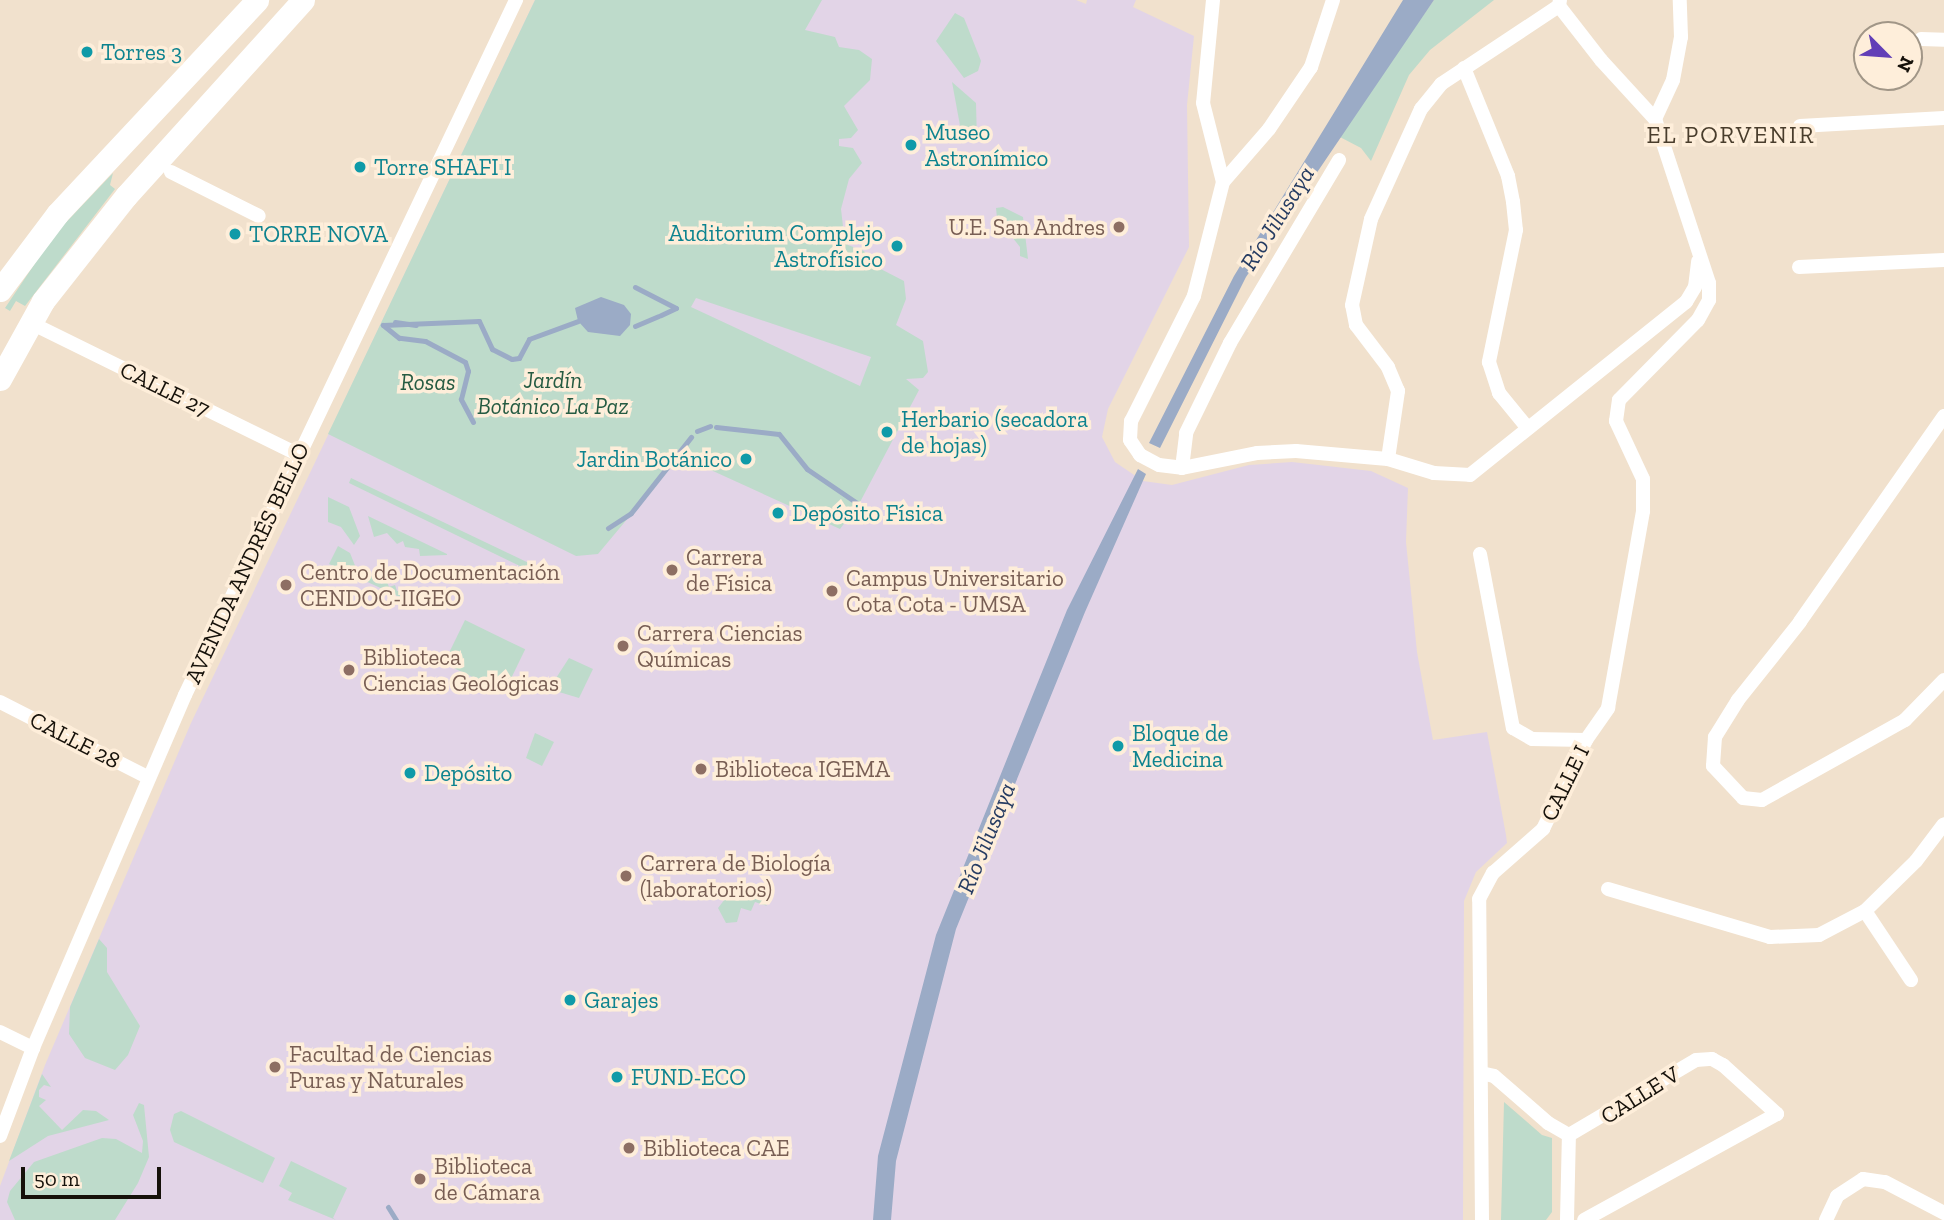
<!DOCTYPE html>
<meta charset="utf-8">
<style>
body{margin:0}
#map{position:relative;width:1944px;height:1220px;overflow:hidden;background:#f1e1cd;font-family:"Zilla Slab",serif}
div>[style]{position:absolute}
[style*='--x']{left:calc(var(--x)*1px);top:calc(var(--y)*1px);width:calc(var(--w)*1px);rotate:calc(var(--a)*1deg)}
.education>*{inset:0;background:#e2d4e7}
.green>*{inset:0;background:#bedbcb;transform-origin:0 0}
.water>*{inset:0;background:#9babc6}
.stream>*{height:5px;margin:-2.5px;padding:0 2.5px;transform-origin:2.5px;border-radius:2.5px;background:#9babc6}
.minor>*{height:14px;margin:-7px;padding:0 7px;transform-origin:7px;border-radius:7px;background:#fff}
.primary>*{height:23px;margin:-11.5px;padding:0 11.5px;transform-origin:11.5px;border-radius:11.5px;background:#fff}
.dots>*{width:19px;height:19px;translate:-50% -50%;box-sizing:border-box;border:4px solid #feeeda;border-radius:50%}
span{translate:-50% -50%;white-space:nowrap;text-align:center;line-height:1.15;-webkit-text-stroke:7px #feeeda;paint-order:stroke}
.culture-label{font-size:23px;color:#0d838f}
.left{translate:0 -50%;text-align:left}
.right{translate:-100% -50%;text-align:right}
.education-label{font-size:23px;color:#785e54}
.park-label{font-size:23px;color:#255b42;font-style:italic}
.street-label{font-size:23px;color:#16110a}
.neighbourhood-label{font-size:24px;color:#493d2c;letter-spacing:2px}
.water-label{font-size:24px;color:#263c62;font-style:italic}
.north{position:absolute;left:1853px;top:21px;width:70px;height:70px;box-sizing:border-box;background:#feeeda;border:2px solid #a19687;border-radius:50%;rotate:115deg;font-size:19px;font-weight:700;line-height:28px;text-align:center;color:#16110a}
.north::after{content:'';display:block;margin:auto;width:24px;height:32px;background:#623fb7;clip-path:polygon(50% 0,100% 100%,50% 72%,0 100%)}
.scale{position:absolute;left:21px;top:1167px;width:140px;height:32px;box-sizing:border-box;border:4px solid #16110a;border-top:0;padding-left:9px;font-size:21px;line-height:24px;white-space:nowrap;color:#16110a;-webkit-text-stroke:5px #feeeda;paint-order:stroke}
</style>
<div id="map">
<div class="education">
<div style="clip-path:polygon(535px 0,1076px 0,1086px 4px,1087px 0,1136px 0,1133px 7px,1194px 36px,1187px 105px,1189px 247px,1108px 409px,1102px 437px,1115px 462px,1143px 481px,1172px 485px,1249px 465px,1292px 462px,1371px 471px,1408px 488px,1406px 542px,1417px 652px,1433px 740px,1487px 732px,1506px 835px,1507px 843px,1476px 872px,1464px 901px,1463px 1220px,0 1220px,0 1186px,45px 1065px,191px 723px)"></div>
</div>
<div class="green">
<div style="clip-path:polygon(evenodd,535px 0,822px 0,805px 30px,835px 37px,839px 47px,859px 50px,872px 59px,870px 80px,844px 106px,858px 130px,851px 138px,839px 139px,839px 146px,853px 148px,862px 163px,849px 179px,841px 209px,844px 235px,848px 245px,864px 251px,873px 265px,904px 281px,906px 299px,896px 325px,923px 341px,928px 372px,923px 378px,906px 379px,919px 390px,859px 504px,840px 529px,680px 456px,598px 554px,576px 556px,328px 434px,535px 0,696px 298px,871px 357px,860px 386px,691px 307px,696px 298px)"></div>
<div style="clip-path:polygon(1434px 0,1494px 0,1430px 50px,1409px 75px,1371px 161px,1361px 148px,1338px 136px)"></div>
<div style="clip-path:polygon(955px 13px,964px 18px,981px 61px,978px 71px,964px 78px,936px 41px)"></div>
<div style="clip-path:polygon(952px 82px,976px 103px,977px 142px,961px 131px)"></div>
<div style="clip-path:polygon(113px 173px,110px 185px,115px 189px,25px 306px,16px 301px,10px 311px,5px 308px,54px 235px)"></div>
<div style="clip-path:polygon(1003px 207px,1023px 217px,1028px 259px,1020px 256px,1020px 247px,997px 218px,996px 208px)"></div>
<div style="clip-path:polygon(351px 478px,533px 565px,533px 566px,530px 571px,349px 483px)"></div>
<div style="clip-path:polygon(328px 497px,349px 507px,360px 536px,354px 545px,341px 527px,328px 522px)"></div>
<div style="clip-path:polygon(368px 516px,447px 554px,447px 555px,420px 556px,419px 549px,405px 547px,403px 541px,397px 544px,387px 533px,374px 537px)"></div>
<div style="clip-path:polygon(338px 546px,350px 553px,358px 573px,379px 578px,381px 584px,387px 582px,389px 587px,395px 585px,397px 591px,403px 589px,404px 599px,329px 564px)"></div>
<div style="left:465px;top:620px;width:67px;height:48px;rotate:26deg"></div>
<div style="clip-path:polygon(569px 658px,593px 669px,579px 698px,549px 689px)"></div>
<div style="clip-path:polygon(535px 733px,554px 742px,542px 766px,526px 758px)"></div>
<div style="clip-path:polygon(757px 893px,767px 906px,755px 902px,751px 911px,741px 908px,737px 922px,726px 923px,718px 908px,725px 899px,736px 894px,750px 899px)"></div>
<div style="clip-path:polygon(99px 939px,107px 948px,107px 972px,140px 1026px,128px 1055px,115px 1070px,85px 1058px,69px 1034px,70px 1007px)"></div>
<div style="clip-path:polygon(42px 1074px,51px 1087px,44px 1085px,39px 1090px,39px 1097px,46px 1100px,39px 1106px,62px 1130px,83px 1110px,96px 1111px,109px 1120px,48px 1136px,9px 1161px)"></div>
<div style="clip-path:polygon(1504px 1102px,1542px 1135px,1552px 1138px,1552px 1212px,1546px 1220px,1501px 1220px)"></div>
<div style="clip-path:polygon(139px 1103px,144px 1105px,149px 1157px,138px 1183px,115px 1220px,15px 1220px,7px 1202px,10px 1191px,34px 1162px,102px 1138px,116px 1139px,142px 1153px,143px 1141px,133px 1115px)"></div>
<div style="clip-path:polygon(181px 1111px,275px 1158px,263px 1183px,174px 1142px,170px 1130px,174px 1114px)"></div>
<div style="clip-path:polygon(291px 1161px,347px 1188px,333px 1218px,336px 1220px,288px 1200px,292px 1193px,279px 1186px)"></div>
</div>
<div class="water">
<div style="clip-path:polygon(1403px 0,1434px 0,1246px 277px,1160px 448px,1149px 443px,1234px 276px)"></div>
<div style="clip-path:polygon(601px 297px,624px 305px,631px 314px,630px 325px,620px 336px,588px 332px,578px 321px,575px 308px)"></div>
<div style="clip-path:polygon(1138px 469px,1146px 474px,1085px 612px,956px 929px,896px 1161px,891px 1220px,873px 1220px,878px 1156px,936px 935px,1067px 610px)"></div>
</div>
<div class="stream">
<div style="--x:635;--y:287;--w:46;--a:27.1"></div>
<div style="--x:676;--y:308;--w:17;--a:155"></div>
<div style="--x:395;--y:322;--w:21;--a:8"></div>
<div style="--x:635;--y:326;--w:25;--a:-23"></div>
<div style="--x:473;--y:422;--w:26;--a:-118"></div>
<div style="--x:461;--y:399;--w:29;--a:-76"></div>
<div style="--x:468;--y:371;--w:9;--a:-108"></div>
<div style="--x:465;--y:362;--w:45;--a:-152.3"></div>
<div style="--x:425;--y:341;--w:26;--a:-173"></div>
<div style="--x:399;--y:338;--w:21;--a:-141"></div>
<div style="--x:383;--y:325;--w:96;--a:-2.4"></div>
<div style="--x:479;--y:321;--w:31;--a:65"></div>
<div style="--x:492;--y:349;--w:22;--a:27"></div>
<div style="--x:512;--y:359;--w:7;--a:-8"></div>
<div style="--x:519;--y:358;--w:21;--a:-62"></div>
<div style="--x:529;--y:339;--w:52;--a:-20.2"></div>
<div style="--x:716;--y:427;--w:63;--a:6.3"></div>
<div style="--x:779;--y:434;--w:45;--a:51.3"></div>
<div style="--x:807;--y:469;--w:60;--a:34.2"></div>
<div style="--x:697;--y:431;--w:14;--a:-21"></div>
<div style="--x:866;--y:509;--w:3;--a:45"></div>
<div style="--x:608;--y:528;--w:27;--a:-33"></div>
<div style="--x:631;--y:513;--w:97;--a:-51.7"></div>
<div style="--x:388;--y:1207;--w:15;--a:58"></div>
</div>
<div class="minor">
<div style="--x:1213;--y:0;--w:103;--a:95.5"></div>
<div style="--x:1203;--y:103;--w:81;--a:75.8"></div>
<div style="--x:1333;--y:0;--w:71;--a:108.2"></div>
<div style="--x:1311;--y:67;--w:75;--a:124.1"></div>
<div style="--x:1269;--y:129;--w:70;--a:131"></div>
<div style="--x:1223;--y:182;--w:118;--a:104.3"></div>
<div style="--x:1194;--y:296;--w:140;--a:116.7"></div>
<div style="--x:1131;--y:421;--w:19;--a:93"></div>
<div style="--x:1130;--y:440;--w:18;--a:56"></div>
<div style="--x:1140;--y:455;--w:21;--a:28"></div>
<div style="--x:1159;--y:465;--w:23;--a:7"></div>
<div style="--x:1182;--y:468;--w:76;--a:-11.3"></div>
<div style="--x:1257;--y:453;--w:39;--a:-3"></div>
<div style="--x:1296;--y:451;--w:92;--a:5"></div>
<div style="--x:1388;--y:459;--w:48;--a:16.9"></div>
<div style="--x:1434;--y:473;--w:36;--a:3"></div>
<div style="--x:1470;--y:475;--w:277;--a:-38.7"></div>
<div style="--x:1686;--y:302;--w:17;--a:-59"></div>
<div style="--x:1695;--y:287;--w:26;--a:-83"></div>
<div style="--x:1921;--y:39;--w:23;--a:2"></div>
<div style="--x:1464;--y:68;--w:117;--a:67.8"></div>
<div style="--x:1508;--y:176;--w:26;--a:79"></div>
<div style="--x:1513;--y:202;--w:28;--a:84"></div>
<div style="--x:1516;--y:230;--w:135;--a:101.6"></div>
<div style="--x:1489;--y:362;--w:33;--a:72"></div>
<div style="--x:1499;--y:393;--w:43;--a:50.7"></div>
<div style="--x:1655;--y:119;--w:43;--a:-65.2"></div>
<div style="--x:1673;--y:80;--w:44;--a:-79.5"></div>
<div style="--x:1681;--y:37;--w:37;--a:-92"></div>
<div style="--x:1800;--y:126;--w:144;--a:-3.2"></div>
<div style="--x:171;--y:172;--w:98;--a:26.6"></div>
<div style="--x:1799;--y:267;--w:145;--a:-2.8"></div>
<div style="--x:31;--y:323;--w:299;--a:26.2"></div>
<div style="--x:1944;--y:416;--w:251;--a:125"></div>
<div style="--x:1800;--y:622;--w:100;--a:128.5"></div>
<div style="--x:1738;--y:700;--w:44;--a:121.9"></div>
<div style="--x:1715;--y:737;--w:29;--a:94"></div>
<div style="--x:1713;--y:766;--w:44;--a:46.8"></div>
<div style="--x:1743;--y:798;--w:19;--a:6"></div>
<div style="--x:1762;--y:800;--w:164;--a:-29.2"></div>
<div style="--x:1905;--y:720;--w:56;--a:-45.7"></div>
<div style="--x:1388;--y:459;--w:69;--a:-81.6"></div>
<div style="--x:1398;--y:391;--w:26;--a:-113"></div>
<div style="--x:1388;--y:367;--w:53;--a:-127.3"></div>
<div style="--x:1356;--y:325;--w:20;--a:-101"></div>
<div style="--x:1352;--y:305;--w:88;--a:-77.5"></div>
<div style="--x:1371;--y:219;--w:121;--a:-65.6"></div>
<div style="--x:1421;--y:109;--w:32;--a:-51"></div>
<div style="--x:1441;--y:84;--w:141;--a:-33.5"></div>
<div style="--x:1182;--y:468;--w:35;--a:-83"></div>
<div style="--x:1186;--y:433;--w:100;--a:-63.9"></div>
<div style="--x:1230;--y:343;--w:213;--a:-59.2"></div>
<div style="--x:1480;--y:554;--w:177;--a:79.3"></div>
<div style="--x:1513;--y:728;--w:22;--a:30"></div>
<div style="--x:1532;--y:739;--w:54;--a:1.1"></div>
<div style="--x:0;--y:702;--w:167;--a:27"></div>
<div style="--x:1608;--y:889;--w:169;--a:16.5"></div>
<div style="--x:1770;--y:937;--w:49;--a:-2.3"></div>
<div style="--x:1819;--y:935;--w:52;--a:-27.6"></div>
<div style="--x:1865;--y:911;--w:71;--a:-44.4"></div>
<div style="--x:1916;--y:861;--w:46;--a:-52.9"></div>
<div style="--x:1865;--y:911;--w:83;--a:56.3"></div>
<div style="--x:0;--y:1032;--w:37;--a:26"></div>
<div style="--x:1481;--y:1073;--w:13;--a:13"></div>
<div style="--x:1494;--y:1076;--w:72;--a:41"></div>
<div style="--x:1548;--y:1123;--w:24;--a:30"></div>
<div style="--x:0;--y:1136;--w:94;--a:-69.4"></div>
<div style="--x:33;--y:1048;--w:384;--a:-66.7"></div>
<div style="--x:185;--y:695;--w:770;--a:-64.53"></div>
<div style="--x:1482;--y:1220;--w:321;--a:-90.5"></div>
<div style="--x:1479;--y:899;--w:30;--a:-62"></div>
<div style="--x:1493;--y:873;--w:67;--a:-41.3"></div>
<div style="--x:1543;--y:829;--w:99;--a:-64.2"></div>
<div style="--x:1586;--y:740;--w:39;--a:-55"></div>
<div style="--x:1608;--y:708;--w:200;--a:-79.9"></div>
<div style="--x:1643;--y:511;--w:32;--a:-90"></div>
<div style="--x:1643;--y:479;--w:64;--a:-115"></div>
<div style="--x:1616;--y:421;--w:21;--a:-82"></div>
<div style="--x:1619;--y:400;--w:112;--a:-45.4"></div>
<div style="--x:1698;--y:320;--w:23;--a:-61"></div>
<div style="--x:1709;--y:300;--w:17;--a:-90"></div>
<div style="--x:1709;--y:283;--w:173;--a:-108.2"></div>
<div style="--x:1655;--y:119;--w:80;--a:-132.5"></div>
<div style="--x:1601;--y:60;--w:68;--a:-127.9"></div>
<div style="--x:1559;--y:6;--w:6;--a:-81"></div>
<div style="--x:1567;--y:1220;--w:85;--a:-88.7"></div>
<div style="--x:1569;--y:1135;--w:147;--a:-30.6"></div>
<div style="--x:1696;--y:1060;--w:16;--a:-4"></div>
<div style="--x:1712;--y:1059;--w:13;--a:29"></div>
<div style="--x:1723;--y:1065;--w:73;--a:42.2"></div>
<div style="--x:1777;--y:1114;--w:220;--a:151.2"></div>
<div style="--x:1826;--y:1220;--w:26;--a:-65"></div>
<div style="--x:1837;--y:1196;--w:31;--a:-33"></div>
<div style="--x:1863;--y:1179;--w:22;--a:8"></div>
<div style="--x:1885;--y:1182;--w:67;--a:27.7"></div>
</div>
<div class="primary">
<div style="--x:0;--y:290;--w:95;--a:-53.1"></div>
<div style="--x:57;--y:214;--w:293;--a:-46.9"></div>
<div style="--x:0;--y:379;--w:89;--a:-61.1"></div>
<div style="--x:43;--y:301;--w:134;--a:-51.7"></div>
<div style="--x:126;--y:196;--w:264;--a:-47.9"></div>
</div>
<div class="dots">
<div style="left:87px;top:52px;background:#0f9aa8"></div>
<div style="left:911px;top:145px;background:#0f9aa8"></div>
<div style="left:360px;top:167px;background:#0f9aa8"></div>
<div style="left:1119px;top:227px;background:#8d6e63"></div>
<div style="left:235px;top:234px;background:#0f9aa8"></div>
<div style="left:897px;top:246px;background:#0f9aa8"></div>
<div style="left:887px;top:432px;background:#0f9aa8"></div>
<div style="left:746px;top:459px;background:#0f9aa8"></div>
<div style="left:778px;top:513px;background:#0f9aa8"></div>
<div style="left:672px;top:570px;background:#8d6e63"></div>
<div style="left:286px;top:585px;background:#8d6e63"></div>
<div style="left:832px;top:591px;background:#8d6e63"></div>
<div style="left:623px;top:646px;background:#8d6e63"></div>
<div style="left:349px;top:670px;background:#8d6e63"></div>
<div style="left:1118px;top:746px;background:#0f9aa8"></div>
<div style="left:701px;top:769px;background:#8d6e63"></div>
<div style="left:410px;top:773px;background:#0f9aa8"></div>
<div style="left:626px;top:876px;background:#8d6e63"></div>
<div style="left:570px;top:1000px;background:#0f9aa8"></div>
<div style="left:275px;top:1067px;background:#8d6e63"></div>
<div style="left:617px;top:1077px;background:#0f9aa8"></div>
<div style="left:629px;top:1148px;background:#8d6e63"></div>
<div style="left:420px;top:1179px;background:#8d6e63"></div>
</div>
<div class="culture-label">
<span class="left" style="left:101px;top:52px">Torres 3</span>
<span class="left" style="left:925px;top:145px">Museo<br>Astronímico</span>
<span class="left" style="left:374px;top:167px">Torre SHAFI I</span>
<span class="right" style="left:883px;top:246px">Auditorium Complejo<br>Astrofísico</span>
<span class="left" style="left:249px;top:234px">TORRE NOVA</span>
<span class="left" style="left:901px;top:432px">Herbario (secadora<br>de hojas)</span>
<span class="right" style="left:732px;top:459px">Jardin Botánico</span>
<span class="left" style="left:792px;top:513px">Depósito Física</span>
<span class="left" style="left:1132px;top:746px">Bloque de<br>Medicina</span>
<span class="left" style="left:424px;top:773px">Depósito</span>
<span class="left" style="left:584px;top:1000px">Garajes</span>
<span class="left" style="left:631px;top:1077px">FUND-ECO</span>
</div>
<div class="education-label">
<span class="right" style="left:1105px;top:227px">U.E. San Andres</span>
<span class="left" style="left:686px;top:570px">Carrera<br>de Física</span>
<span class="left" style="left:300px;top:585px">Centro de Documentación<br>CENDOC-IIGEO</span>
<span class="left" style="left:846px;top:591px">Campus Universitario<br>Cota Cota - UMSA</span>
<span class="left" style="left:637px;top:646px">Carrera Ciencias<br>Químicas</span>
<span class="left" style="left:363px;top:670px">Biblioteca<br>Ciencias Geológicas</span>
<span class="left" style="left:715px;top:769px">Biblioteca IGEMA</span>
<span class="left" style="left:640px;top:876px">Carrera de Biología<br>(laboratorios)</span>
<span class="left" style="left:289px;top:1067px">Facultad de Ciencias<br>Puras y Naturales</span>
<span class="left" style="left:643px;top:1148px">Biblioteca CAE</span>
<span class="left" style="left:434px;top:1179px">Biblioteca<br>de Cámara</span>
</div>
<div class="park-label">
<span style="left:553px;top:393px">Jardín<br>Botánico La Paz</span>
<span style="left:428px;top:382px">Rosas</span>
</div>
<div class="street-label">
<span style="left:165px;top:389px;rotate:26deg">CALLE 27</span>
<span style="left:247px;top:563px;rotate:-65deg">AVENIDA ANDRÉS BELLO</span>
<span style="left:75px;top:740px;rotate:27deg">CALLE 28</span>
<span style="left:1565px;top:783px;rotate:-64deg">CALLE I</span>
<span style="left:1640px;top:1095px;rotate:-32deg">CALLE V</span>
</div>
<div class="neighbourhood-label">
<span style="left:1731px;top:135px">EL PORVENIR</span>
</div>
<div class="water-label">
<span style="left:1277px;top:218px;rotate:-58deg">Río Jilusaya</span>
<span style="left:986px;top:838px;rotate:-68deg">Río Jilusaya</span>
</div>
<div class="north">N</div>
<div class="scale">50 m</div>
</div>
